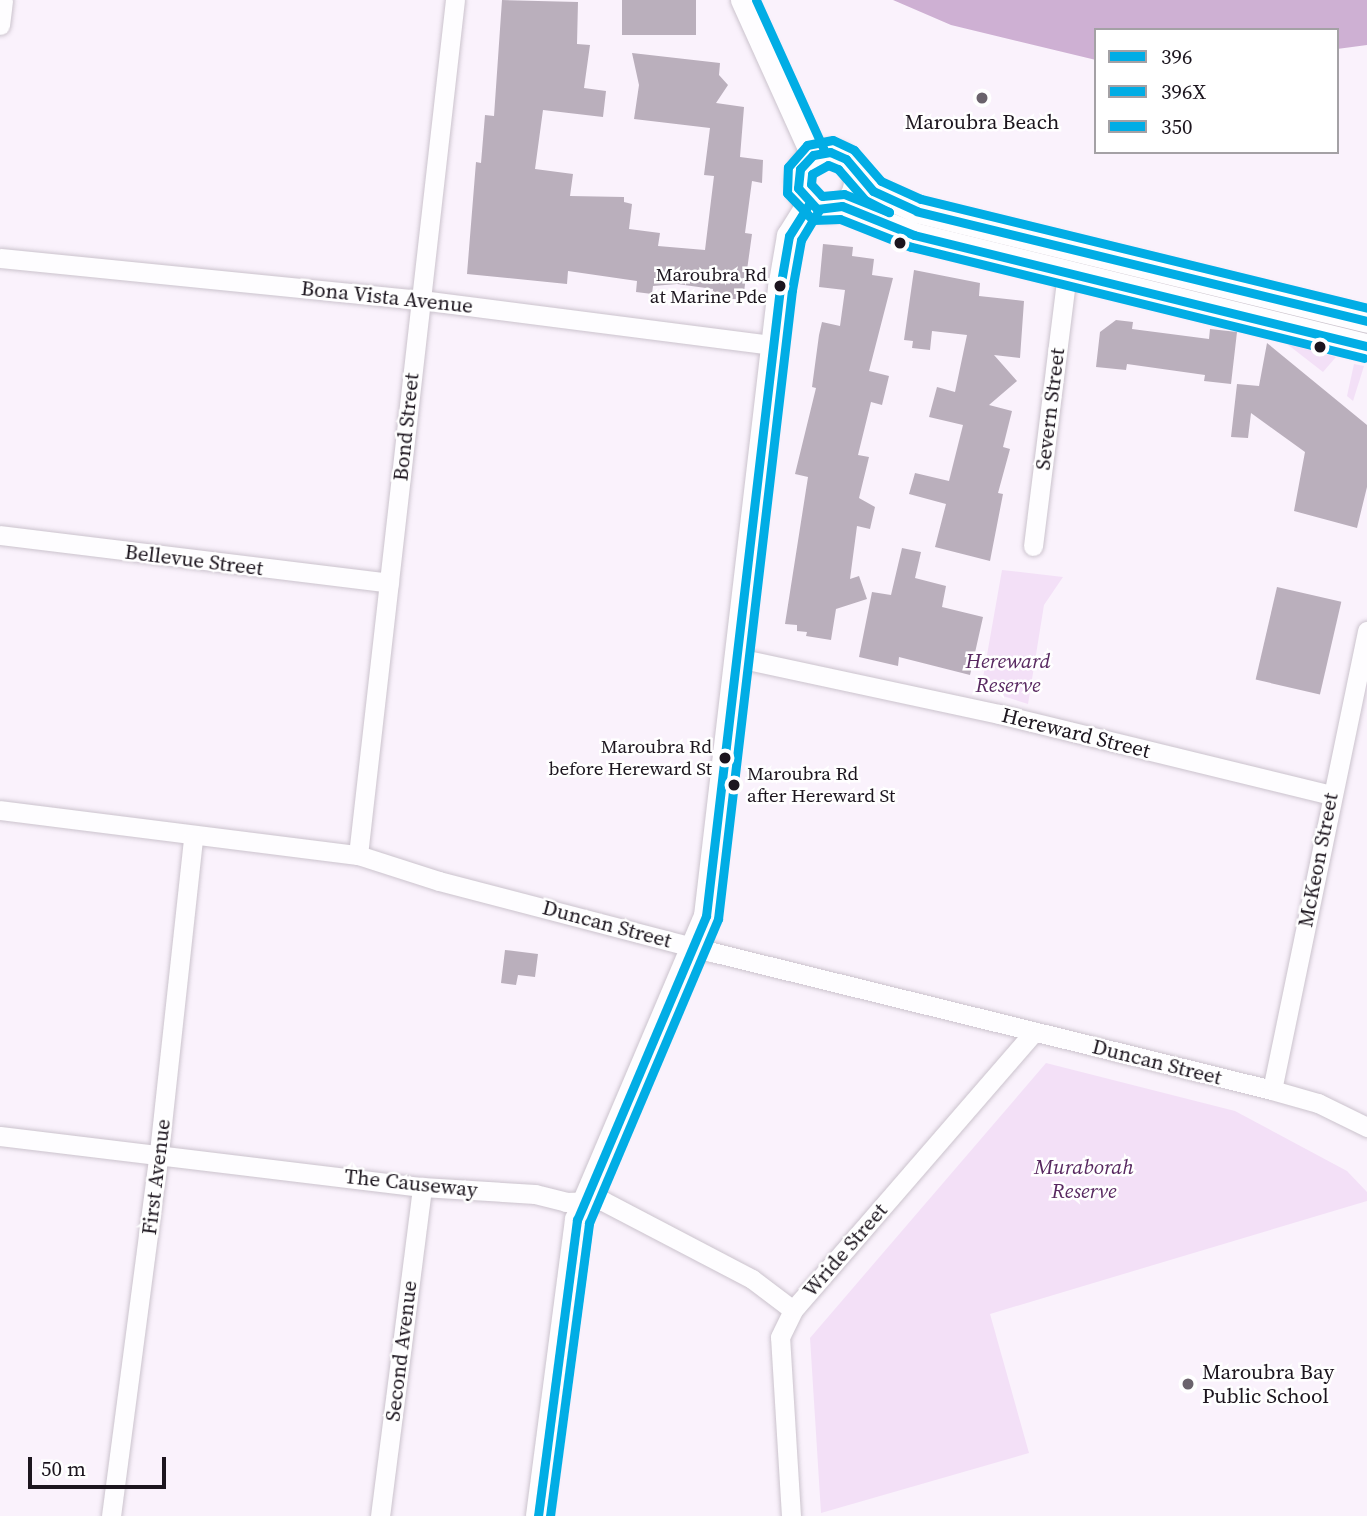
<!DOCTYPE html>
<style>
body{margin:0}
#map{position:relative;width:1367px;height:1516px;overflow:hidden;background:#faf2fc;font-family:"Source Serif 4",serif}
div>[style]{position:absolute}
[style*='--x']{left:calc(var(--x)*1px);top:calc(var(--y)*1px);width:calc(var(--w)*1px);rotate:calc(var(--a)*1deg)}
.green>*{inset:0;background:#f3e0f7}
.water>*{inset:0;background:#ceb0d3}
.building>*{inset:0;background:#baafbc;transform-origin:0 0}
.roads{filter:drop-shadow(0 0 2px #cbc3cd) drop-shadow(0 0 2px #cbc3cd)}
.minor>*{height:19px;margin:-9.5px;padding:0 9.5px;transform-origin:9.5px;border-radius:9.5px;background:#fefdff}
.tertiary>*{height:24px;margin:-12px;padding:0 12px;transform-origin:12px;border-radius:12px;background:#fefdff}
.tertiary>.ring{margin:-12px;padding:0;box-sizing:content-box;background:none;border:24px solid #fefdff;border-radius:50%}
.bus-1>*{height:9px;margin:-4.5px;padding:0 4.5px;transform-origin:4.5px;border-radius:4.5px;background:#01ade5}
.bus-2>*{height:9px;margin:-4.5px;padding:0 4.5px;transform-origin:4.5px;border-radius:4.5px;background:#01ade5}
.bus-3>*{height:9px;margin:-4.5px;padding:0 4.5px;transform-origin:4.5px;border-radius:4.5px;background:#01ade5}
.dots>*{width:19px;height:19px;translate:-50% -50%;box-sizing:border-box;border:4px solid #fff;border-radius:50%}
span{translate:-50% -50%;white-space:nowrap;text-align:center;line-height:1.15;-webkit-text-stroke:5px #fff;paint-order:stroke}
.bus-label{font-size:19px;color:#1c151e}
.right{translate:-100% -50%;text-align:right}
.left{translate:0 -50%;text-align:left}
.poi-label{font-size:21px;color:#1c151e}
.street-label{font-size:21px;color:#1c151e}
.park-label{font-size:21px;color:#582860;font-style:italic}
.legend{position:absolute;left:1094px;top:28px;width:245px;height:126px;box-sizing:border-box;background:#fff;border:2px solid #a4a1a5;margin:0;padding:9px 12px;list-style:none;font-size:21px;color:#1c151e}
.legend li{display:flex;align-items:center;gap:14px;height:35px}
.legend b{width:35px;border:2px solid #a4a1a5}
.scale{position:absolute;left:28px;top:1457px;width:138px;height:32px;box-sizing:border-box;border:4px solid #1c151e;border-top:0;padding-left:9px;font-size:21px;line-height:24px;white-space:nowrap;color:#1c151e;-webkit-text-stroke:5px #fff;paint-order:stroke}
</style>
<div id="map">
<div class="green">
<div style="clip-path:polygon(1287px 344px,1336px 357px,1323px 372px)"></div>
<div style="clip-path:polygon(1354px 364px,1364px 366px,1353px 401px,1347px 396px)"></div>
<div style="clip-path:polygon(1002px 570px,1063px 577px,1044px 605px,1028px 704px,981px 689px)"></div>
<div style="clip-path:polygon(1046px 1063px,1235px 1111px,1347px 1171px,1367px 1192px,1367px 1201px,990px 1314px,1029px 1453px,821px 1513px,810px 1338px)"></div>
</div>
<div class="water">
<div style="clip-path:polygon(893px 0,1367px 0,1367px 45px,1337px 49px,1337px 30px,1096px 30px,1096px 60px,951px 25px)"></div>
</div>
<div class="building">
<div style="clip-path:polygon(502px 0,578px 2px,577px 44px,590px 45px,584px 88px,606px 91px,603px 117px,543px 110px,535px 169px,573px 174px,570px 196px,624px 197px,624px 202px,632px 204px,629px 229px,660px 233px,658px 246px,705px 250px,714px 176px,704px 175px,710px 128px,634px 119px,639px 85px,632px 53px,720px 63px,719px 75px,728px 85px,716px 103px,744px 107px,740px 157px,763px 160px,762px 183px,752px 181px,745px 233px,752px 234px,743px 299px,712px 299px,713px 289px,677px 284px,653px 286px,652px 294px,636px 292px,637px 281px,568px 271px,567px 284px,467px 274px,476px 162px,481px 163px,485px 115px,494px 116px)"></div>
<div style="left:622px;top:0;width:74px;height:35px"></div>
<div style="clip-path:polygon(823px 244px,853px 247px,852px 256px,874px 259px,872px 275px,893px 278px,869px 371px,889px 376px,882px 405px,871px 402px,858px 455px,869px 457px,859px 498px,875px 507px,870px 529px,857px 526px,850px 579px,859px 576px,867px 599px,836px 609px,831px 640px,806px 636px,807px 632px,797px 631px,797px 625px,785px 624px,808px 477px,795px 474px,816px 388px,812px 387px,819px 335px,822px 322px,840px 326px,845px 290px,819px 287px)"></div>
<div style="clip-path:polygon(914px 270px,980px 283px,979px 296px,1024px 301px,1020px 358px,994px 355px,1017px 381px,989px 405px,1012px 411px,1003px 447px,1010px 449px,998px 493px,1003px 494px,990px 561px,935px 547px,946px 504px,909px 494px,915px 473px,949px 481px,963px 425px,929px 417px,937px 387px,955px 392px,967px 335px,932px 331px,930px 350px,912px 348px,913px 341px,904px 340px)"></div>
<div style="clip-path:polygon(1116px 320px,1133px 322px,1132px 329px,1209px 339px,1210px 329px,1237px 332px,1231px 384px,1204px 381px,1205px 375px,1127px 364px,1126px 370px,1096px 367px,1100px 332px)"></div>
<div style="clip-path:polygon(1267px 343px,1367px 425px,1367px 487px,1357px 528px,1294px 511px,1305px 452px,1251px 413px,1248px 438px,1231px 437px,1237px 384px,1259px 386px)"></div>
<div style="clip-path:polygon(902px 548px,921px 552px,915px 578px,946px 586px,942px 607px,983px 617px,970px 675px,899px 657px,898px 666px,859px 657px,872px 592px,891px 595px)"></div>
<div style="left:1277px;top:587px;width:66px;height:95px;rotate:13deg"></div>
<div style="clip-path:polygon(505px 950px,538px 954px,535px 977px,518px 975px,516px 985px,501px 983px)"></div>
</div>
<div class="roads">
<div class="minor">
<div style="--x:0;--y:25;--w:25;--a:-83"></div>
<div style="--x:0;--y:258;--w:423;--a:5.7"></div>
<div style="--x:421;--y:300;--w:355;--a:7.3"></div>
<div style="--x:0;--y:535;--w:392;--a:7"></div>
<div style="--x:1033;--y:546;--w:276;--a:-82.9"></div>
<div style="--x:738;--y:658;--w:267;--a:12.1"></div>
<div style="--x:999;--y:714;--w:342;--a:13.7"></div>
<div style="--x:0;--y:810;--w:361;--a:7.2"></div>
<div style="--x:358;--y:855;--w:85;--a:17.8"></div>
<div style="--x:439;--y:881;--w:282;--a:14.6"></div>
<div style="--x:712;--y:952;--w:577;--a:13.84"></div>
<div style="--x:1272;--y:1090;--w:48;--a:15.8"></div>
<div style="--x:1318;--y:1103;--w:55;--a:26.1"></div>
<div style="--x:358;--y:855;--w:860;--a:-83.53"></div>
<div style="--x:1272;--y:1090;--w:469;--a:-78.3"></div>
<div style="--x:0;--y:1136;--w:425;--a:6.9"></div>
<div style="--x:422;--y:1187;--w:113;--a:3.5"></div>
<div style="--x:535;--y:1194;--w:32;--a:14"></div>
<div style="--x:566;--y:1202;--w:37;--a:-2"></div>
<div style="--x:603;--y:1201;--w:168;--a:27.6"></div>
<div style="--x:752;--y:1279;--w:51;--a:37.1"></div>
<div style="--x:111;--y:1516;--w:367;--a:-82.5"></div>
<div style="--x:159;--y:1152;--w:317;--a:-83.8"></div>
<div style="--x:380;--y:1516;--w:332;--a:-82.7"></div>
<div style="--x:791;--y:1516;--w:179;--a:-93.5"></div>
<div style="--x:780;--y:1337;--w:30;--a:-64"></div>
<div style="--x:793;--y:1310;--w:368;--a:-49.1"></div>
</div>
<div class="tertiary">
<div style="--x:743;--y:0;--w:170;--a:65.7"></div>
<div class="ring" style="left:798px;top:152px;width:34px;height:34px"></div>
<div style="--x:855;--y:175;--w:24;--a:42"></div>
<div style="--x:873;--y:191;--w:48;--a:24.4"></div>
<div style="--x:917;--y:211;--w:463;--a:13.7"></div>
<div style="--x:842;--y:206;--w:78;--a:21.9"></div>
<div style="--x:914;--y:235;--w:466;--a:13.8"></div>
<div style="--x:538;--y:1516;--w:299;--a:-82.5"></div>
<div style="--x:577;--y:1220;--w:330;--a:-67"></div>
<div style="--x:706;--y:916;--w:632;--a:-83.28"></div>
<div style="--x:780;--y:288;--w:53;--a:-80.2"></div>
<div style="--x:789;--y:236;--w:38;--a:-58"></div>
</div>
</div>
<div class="bus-1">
<div style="--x:1367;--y:321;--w:463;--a:-166.3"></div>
<div style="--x:917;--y:211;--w:48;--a:-155.6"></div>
<div style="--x:873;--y:191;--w:42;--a:-130.2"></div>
<div style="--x:846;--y:159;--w:17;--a:-156"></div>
<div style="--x:830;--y:152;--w:17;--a:170"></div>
<div style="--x:813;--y:155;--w:19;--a:133"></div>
<div style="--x:800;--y:169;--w:19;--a:96"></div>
<div style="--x:798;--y:188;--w:28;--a:48"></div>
<div style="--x:817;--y:209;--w:25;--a:-7"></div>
<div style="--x:842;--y:206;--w:78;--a:21.9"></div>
<div style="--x:914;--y:235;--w:466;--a:13.8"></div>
<div style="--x:538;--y:1516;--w:299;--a:-82.5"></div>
<div style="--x:577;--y:1220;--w:330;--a:-67"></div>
<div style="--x:706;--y:916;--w:632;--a:-83.28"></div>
<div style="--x:780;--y:288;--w:53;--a:-80.2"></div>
<div style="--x:789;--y:236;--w:38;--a:-58"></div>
</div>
<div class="bus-2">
<div style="--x:1364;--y:358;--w:466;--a:-166.2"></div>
<div style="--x:911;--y:247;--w:76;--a:-158.5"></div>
<div style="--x:840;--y:219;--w:27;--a:178"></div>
<div style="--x:813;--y:220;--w:37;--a:-134"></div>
<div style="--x:787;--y:193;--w:26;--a:-88"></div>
<div style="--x:788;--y:167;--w:29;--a:-49"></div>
<div style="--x:807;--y:145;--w:26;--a:-11"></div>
<div style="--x:833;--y:140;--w:23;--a:25"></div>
<div style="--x:854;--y:150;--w:41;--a:48.9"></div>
<div style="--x:881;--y:181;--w:44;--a:24.2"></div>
<div style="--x:921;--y:199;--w:459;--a:13.7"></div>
<div style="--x:550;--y:1516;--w:296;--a:-82.4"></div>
<div style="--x:589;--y:1223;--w:330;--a:-67"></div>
<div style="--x:718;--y:919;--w:633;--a:-83.29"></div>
<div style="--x:792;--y:290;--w:51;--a:-79.8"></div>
<div style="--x:801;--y:240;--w:35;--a:-59"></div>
</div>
<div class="bus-3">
<div style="--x:756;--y:0;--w:165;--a:65.6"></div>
<div style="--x:828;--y:165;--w:11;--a:22"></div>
<div style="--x:838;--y:169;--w:41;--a:48.9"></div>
<div style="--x:865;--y:200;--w:27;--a:27"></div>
<div style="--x:889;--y:212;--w:48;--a:-158.2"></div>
<div style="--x:844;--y:194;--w:22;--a:175"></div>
<div style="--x:822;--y:196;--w:16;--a:-133"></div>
<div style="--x:811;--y:184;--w:10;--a:-84"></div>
<div style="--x:812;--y:174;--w:18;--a:-29"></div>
</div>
<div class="dots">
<div style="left:982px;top:98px;background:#6a626c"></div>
<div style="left:900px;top:243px;background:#1c151e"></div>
<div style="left:780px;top:286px;background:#1c151e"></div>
<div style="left:1320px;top:347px;background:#1c151e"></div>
<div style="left:725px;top:758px;background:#1c151e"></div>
<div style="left:734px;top:785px;background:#1c151e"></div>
<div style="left:1188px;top:1384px;background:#6a626c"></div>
</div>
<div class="bus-label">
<span class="right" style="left:767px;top:286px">Maroubra Rd<br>at Marine Pde</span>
<span class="right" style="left:712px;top:758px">Maroubra Rd<br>before Hereward St</span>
<span class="left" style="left:747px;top:785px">Maroubra Rd<br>after Hereward St</span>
</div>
<div class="poi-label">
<span style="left:982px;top:122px">Maroubra Beach</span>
<span class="left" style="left:1202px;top:1384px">Maroubra Bay<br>Public School</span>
</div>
<div class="street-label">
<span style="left:387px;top:297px;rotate:6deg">Bona Vista Avenue</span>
<span style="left:1050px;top:409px;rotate:-83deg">Severn Street</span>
<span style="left:406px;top:427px;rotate:-84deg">Bond Street</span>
<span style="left:194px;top:560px;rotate:7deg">Bellevue Street</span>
<span style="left:1076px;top:733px;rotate:14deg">Hereward Street</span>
<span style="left:1318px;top:860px;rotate:-79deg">McKeon Street</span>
<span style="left:607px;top:924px;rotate:15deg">Duncan Street</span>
<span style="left:1157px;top:1062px;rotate:14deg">Duncan Street</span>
<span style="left:156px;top:1177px;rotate:-83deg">First Avenue</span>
<span style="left:411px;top:1183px;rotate:6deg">The Causeway</span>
<span style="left:845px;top:1250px;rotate:-49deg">Wride Street</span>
<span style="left:401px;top:1351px;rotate:-83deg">Second Avenue</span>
</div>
<div class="park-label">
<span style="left:1008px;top:673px">Hereward<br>Reserve</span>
<span style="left:1084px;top:1179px">Muraborah<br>Reserve</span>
</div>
<ul class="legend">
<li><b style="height:9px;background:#01ade5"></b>396</li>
<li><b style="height:9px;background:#01ade5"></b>396X</li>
<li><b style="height:9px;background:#01ade5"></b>350</li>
</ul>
<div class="scale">50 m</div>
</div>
